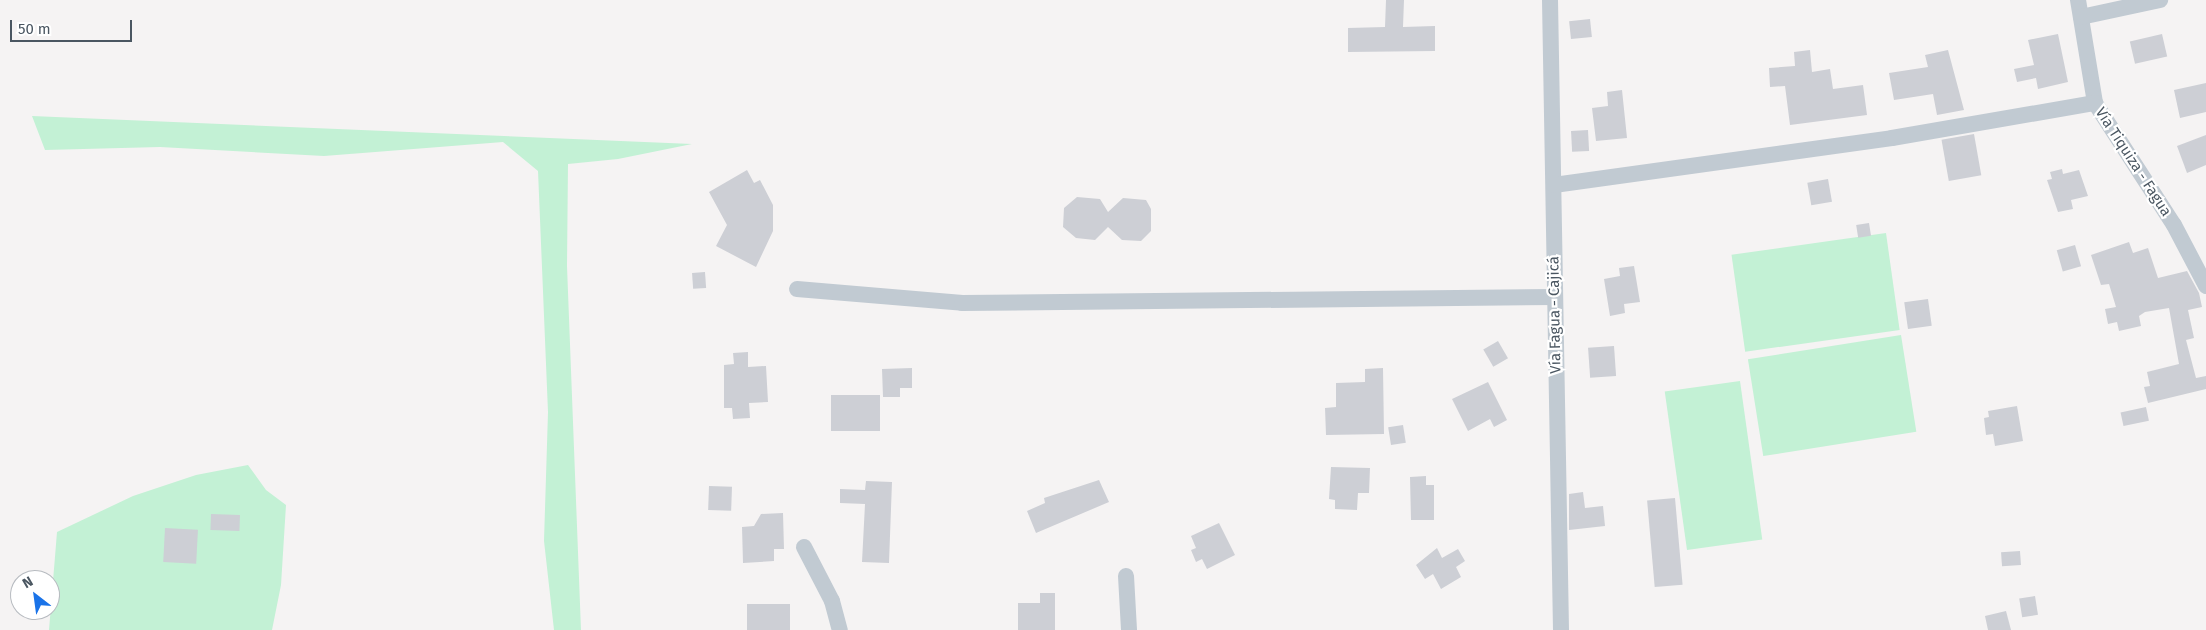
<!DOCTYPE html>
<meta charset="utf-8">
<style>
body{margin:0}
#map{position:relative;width:2206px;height:630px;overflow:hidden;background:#f5f3f3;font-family:"Fira Sans",sans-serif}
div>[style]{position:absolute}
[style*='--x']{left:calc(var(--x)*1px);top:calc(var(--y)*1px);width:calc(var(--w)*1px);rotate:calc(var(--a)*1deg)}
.green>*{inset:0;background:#c3f1d5;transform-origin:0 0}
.building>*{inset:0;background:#cdcfd5;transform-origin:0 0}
.minor>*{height:16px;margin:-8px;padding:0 8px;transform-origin:8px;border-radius:8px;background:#c1cad2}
span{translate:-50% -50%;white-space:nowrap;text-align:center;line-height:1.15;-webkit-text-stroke:4.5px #fff;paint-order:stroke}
.street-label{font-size:15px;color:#4a5661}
.north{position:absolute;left:10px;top:570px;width:50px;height:50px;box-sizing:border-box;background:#fff;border:1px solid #b7bbc0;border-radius:50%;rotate:330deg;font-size:14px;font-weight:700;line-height:20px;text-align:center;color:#4a5661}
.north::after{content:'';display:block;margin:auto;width:18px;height:22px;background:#1a73e8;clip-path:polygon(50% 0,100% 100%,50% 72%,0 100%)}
.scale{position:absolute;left:10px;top:20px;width:122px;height:22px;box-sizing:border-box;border:2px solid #4a5661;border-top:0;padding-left:6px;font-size:15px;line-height:18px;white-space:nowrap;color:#4a5661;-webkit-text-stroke:4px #fff;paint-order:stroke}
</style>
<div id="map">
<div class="green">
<div style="clip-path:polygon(32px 116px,692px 144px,618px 159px,568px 164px,567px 266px,581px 630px,554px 630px,544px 541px,548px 412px,538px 171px,503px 142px,324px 156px,160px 147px,45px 150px)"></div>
<div style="left:1886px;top:233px;width:98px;height:156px;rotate:82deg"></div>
<div style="left:1901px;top:335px;width:98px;height:155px;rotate:81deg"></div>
<div style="left:1740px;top:381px;width:160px;height:76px;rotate:82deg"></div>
<div style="clip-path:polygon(248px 465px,266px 490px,286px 505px,281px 585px,272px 630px,49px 630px,57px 532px,133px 496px,196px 475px)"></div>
</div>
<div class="building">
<div style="clip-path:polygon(1386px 0,1404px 0,1403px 27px,1435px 26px,1435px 51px,1348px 52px,1348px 28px,1385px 27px)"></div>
<div style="left:1590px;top:19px;width:18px;height:21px;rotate:84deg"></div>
<div style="clip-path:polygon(2058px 34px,2068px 82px,2038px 89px,2036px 78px,2017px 82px,2014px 69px,2034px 65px,2028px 40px)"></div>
<div style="left:2162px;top:34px;width:23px;height:33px;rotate:77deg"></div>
<div style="clip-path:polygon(1810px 50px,1812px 72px,1830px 69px,1833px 89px,1863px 85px,1867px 115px,1790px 125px,1785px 86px,1770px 87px,1769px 68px,1795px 66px,1794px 52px)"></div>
<div style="clip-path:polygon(1948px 50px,1964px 110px,1937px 115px,1933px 94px,1894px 100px,1889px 73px,1928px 67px,1925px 55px)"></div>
<div style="clip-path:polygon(2206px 83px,2206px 112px,2180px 118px,2174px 90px)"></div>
<div style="clip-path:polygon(1622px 90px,1627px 138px,1596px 141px,1592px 108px,1608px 106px,1607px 92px)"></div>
<div style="left:1588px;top:130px;width:21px;height:17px;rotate:87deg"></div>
<div style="left:1974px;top:134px;width:42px;height:33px;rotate:80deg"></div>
<div style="clip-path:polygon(2206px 135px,2206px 165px,2187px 173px,2177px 146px)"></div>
<div style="clip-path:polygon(2062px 169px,2063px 174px,2079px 170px,2088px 196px,2071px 200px,2073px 209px,2058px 212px,2047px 180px,2052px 179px,2050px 172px)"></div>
<div style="clip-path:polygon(747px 170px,754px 183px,760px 180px,773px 205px,773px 231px,756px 267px,716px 246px,727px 225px,709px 192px)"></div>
<div style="left:1828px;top:179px;width:23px;height:21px;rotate:80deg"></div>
<div style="clip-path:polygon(1077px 197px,1100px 199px,1108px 212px,1123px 198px,1146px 200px,1151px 209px,1151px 231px,1141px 241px,1122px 240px,1108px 227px,1095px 240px,1076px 238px,1063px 227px,1064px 208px)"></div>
<div style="left:1869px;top:223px;width:13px;height:13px;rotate:81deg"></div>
<div style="clip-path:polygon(2129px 242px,2133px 253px,2148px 248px,2158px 278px,2187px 271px,2199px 293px,2202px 307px,2188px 310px,2194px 338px,2186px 340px,2196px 378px,2206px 376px,2206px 389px,2148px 403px,2144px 387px,2150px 386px,2147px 372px,2179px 364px,2169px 308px,2145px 312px,2139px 316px,2141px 326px,2119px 331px,2117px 322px,2108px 324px,2105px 309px,2116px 307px,2109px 284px,2101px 285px,2091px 255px)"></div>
<div style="left:2075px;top:245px;width:22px;height:19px;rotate:74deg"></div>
<div style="clip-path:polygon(1634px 266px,1640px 302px,1624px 304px,1625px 313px,1610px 316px,1604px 279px,1620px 276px,1619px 268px)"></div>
<div style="left:705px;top:272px;width:16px;height:13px;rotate:86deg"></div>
<div style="left:1928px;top:299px;width:27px;height:24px;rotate:82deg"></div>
<div style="left:1498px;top:341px;width:20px;height:17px;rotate:60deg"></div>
<div style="left:1614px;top:346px;width:30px;height:26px;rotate:86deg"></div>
<div style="clip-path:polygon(748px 352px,748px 367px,766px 366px,768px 402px,749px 403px,750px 418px,733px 419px,732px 408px,724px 408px,724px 365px,734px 364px,733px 353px)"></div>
<div style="clip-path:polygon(912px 368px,912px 388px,900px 388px,900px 397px,883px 397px,882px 369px)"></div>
<div style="clip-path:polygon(1383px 368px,1384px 434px,1326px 435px,1325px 408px,1336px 407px,1336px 383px,1365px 382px,1365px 369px)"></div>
<div style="clip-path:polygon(1488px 382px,1507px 420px,1494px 427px,1490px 419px,1468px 431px,1452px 399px)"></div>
<div style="left:831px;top:395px;width:49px;height:36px"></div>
<div style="clip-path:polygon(2017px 406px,2023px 441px,1995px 446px,1993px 434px,1986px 435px,1984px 418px,1989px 417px,1988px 411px)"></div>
<div style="left:2146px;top:407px;width:14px;height:26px;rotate:78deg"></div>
<div style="left:1403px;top:425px;width:18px;height:15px;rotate:81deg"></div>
<div style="clip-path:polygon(1331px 467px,1370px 468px,1369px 493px,1358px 493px,1357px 510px,1335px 509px,1335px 500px,1329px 499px)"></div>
<div style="clip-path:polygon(1426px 476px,1426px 485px,1434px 485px,1434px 520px,1411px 520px,1410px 477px)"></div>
<div style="clip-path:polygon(1099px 480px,1109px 502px,1036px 533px,1027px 511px,1045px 503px,1044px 498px)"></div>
<div style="clip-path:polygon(866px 481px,892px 482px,889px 563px,862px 562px,865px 504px,840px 503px,840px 489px,865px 490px)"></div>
<div style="left:709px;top:486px;width:23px;height:24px;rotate:2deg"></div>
<div style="clip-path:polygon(1583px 492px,1585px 508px,1603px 506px,1605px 526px,1569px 530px,1569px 494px)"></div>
<div style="left:1675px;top:498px;width:87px;height:28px;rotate:85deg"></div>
<div style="clip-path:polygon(783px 513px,784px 549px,774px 549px,774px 561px,743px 563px,742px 527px,754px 526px,761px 514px)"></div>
<div style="left:211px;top:514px;width:29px;height:16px;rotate:2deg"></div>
<div style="clip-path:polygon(1219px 523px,1235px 555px,1207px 569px,1202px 559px,1196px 562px,1191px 550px,1196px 548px,1191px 536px)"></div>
<div style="left:165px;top:528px;width:33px;height:34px;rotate:3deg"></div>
<div style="clip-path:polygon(1437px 548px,1442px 558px,1458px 549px,1465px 561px,1456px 567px,1461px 577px,1441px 589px,1433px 574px,1425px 579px,1416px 565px)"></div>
<div style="left:2020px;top:551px;width:14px;height:19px;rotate:86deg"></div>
<div style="clip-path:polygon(1040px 593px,1055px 593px,1055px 630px,1018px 630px,1018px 603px,1040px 603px)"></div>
<div style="left:2035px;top:596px;width:19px;height:16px;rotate:81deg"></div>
<div style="left:747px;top:604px;width:43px;height:26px"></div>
<div style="clip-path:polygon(2006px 611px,2011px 630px,1988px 630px,1985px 616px)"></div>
</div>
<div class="minor">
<div style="--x:1550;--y:0;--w:630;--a:89"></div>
<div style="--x:2078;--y:0;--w:104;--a:80.6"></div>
<div style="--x:2095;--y:103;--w:145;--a:57.1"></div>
<div style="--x:2174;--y:225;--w:69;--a:62.3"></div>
<div style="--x:2081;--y:17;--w:81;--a:-12.1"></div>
<div style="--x:1554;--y:185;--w:341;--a:-7.9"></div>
<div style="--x:1892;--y:138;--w:206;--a:-9.8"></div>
<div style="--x:797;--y:289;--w:166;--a:4.8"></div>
<div style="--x:962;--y:303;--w:593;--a:-0.58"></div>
<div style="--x:804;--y:547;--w:61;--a:62.6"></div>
<div style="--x:832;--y:601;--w:30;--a:75"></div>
<div style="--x:1126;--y:576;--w:54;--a:86.8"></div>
</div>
<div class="street-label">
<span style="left:2133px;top:162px;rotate:57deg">Vía Tiquiza - Fagua</span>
<span style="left:1555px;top:315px;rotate:-91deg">Vía Fagua - Cajicá</span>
</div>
<div class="north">N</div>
<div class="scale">50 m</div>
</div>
